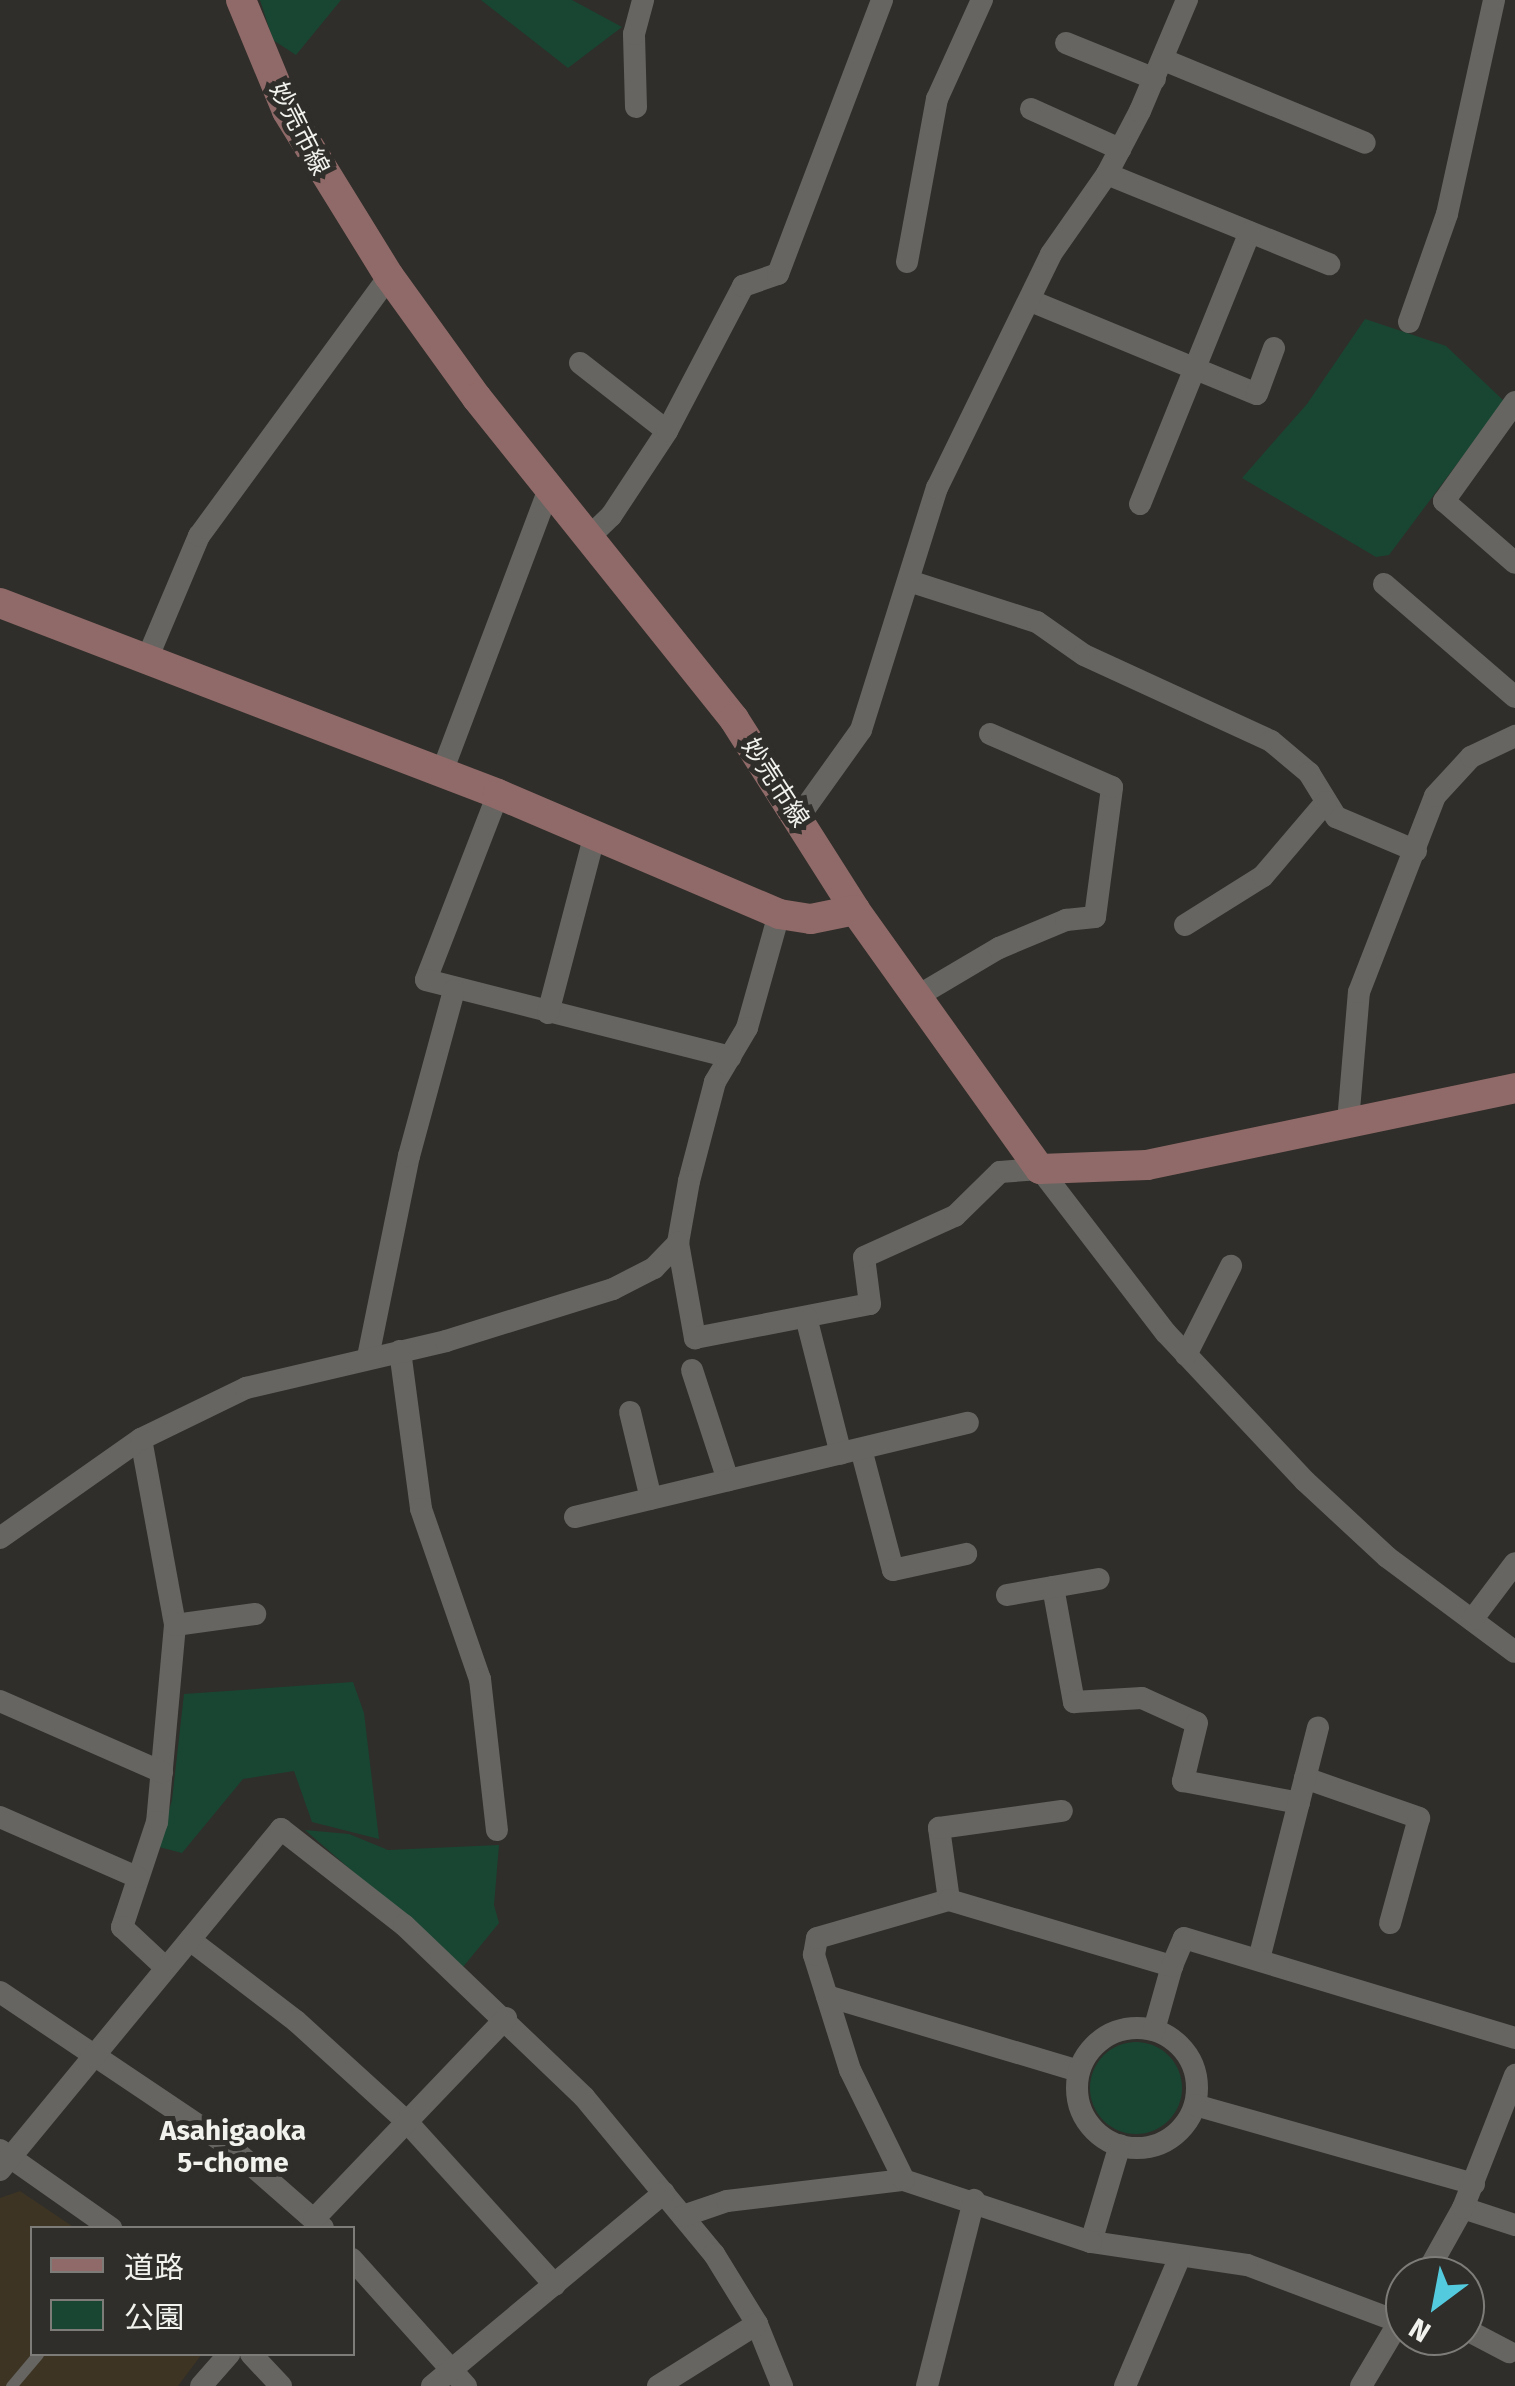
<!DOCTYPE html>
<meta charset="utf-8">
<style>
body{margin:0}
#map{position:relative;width:1515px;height:2386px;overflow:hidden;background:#2f2e2a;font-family:"Fira Sans","Noto Sans JP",sans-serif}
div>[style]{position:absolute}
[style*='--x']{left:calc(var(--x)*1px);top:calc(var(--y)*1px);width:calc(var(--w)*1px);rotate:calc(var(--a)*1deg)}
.education>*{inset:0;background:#3d3424}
.green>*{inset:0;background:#194633}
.round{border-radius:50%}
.lane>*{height:11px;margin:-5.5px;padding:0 5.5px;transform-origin:5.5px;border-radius:5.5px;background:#666561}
.street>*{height:22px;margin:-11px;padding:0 11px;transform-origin:11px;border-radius:11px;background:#666561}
.street>.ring{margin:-11px;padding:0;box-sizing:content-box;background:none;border:22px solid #666561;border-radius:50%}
.secondary>*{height:30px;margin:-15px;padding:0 15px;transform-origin:15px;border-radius:15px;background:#906a68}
span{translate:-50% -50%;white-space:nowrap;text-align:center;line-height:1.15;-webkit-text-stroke:10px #2f2e2a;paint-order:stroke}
.street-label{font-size:25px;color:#f1f1ee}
.neighbourhood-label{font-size:28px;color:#f1f1ee;font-weight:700}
.legend{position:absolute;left:30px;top:2226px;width:325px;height:130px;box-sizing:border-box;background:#2f2e2a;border:2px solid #7d7c78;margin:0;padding:12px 18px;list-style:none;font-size:30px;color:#f1f1ee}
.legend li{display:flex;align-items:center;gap:20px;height:50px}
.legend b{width:50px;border:2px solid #7d7c78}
.north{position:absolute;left:1385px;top:2256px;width:100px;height:100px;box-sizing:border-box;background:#2f2e2a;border:2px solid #7d7c78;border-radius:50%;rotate:212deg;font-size:28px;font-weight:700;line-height:40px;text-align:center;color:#f1f1ee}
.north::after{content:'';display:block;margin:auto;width:35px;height:45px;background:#54cade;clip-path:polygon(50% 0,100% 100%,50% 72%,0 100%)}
</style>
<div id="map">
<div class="education">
<div style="clip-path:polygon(20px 2191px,75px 2228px,32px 2228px,32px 2354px,202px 2354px,178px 2386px,0 2386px,0 2198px)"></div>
</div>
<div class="green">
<div style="clip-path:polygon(260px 0,341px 0,296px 55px,273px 40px)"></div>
<div style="clip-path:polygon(481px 0,572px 0,622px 27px,568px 68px)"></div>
<div style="clip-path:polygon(1365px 319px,1446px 346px,1504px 401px,1389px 555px,1376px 557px,1242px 478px,1307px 404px)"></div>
<div style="clip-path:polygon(353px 1682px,364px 1713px,379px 1839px,312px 1822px,294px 1771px,243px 1779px,182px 1853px,159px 1847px,172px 1800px,184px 1694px)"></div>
<div style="clip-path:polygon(305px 1830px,349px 1834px,388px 1850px,499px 1845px,494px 1905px,499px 1923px,463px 1967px)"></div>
<div class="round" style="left:1090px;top:2042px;width:92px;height:92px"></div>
</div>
<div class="lane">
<div style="--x:11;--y:2386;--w:42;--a:-49.8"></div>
</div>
<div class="street">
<div style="--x:1066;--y:43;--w:96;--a:22"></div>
<div style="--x:1164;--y:60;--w:217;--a:22.4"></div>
<div style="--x:636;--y:107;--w:73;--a:-91.6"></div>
<div style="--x:634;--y:34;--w:35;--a:-75"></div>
<div style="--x:1031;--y:109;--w:98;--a:24.2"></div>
<div style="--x:1107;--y:174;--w:240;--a:22.1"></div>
<div style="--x:907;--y:262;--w:166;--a:-79.6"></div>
<div style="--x:937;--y:99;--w:109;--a:-65.6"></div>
<div style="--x:1031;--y:301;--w:244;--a:22.4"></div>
<div style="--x:1257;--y:394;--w:49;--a:-69.7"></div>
<div style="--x:1409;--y:322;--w:114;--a:-70.6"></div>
<div style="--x:1447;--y:214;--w:219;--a:-77.6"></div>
<div style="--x:580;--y:363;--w:110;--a:38"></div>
<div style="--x:1515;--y:402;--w:122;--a:125.6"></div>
<div style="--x:1444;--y:501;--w:94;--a:41.1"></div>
<div style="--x:1140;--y:504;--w:293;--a:-68"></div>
<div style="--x:588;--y:538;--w:32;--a:-44"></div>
<div style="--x:611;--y:516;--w:102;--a:-56.6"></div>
<div style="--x:667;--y:431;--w:164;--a:-62.3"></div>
<div style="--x:743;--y:286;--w:37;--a:-19"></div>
<div style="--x:778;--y:274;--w:293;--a:-69.2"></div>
<div style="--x:909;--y:581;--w:134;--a:17.8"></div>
<div style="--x:1037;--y:622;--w:57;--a:35.1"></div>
<div style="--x:1084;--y:655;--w:206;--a:24.7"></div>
<div style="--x:1271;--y:741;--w:50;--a:40.1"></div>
<div style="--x:1309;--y:773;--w:52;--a:58.5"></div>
<div style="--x:1336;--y:817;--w:87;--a:23"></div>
<div style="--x:1384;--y:584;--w:173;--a:40.8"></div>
<div style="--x:147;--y:659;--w:134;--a:-67.1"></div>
<div style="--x:199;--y:536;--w:322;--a:-53.8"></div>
<div style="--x:442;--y:772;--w:303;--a:-69.3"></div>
<div style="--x:498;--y:794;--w:199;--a:111.2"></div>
<div style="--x:426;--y:980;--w:314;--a:14.2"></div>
<div style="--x:798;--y:818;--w:108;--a:-54.4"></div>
<div style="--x:861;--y:730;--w:254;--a:-72.6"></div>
<div style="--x:937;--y:488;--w:260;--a:-64"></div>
<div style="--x:1051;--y:254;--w:98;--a:-55"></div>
<div style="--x:1107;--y:174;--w:71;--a:-62.4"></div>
<div style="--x:1140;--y:111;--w:121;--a:-67.1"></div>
<div style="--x:779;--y:914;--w:118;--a:105.7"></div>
<div style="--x:747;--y:1028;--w:63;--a:120.7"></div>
<div style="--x:715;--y:1082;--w:102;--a:104.7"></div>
<div style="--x:689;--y:1181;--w:63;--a:100.1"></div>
<div style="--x:678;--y:1243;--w:97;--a:79.9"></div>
<div style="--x:695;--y:1338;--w:178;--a:-11"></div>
<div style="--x:870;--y:1304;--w:47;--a:-97.3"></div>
<div style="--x:864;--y:1257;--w:100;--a:-24.3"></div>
<div style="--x:955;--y:1216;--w:63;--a:-44.4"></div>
<div style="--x:1000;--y:1172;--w:40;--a:-4.3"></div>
<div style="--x:1040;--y:1169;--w:207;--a:52.5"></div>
<div style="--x:1166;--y:1333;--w:203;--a:46.8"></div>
<div style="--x:1305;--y:1481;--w:112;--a:42.8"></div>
<div style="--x:1387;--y:1557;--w:159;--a:36.6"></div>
<div style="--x:1185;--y:925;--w:92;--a:-32.1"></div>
<div style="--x:1263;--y:876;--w:97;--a:-49.6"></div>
<div style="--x:916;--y:997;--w:96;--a:-30.6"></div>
<div style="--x:999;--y:948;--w:73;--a:-22.7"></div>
<div style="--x:1066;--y:920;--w:29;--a:-6"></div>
<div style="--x:1095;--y:917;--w:131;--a:-82.5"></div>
<div style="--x:1112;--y:787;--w:133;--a:-156.5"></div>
<div style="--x:548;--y:1013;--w:185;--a:-75.3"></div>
<div style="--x:1348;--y:1122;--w:130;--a:-85.2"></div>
<div style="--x:1359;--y:992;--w:210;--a:-68.8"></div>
<div style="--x:1435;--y:796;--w:53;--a:-47.3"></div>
<div style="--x:1471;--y:757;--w:49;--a:-25.5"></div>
<div style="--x:806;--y:1317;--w:141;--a:75.7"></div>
<div style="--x:400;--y:1351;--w:159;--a:82.4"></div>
<div style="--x:421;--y:1509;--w:180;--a:70.9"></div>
<div style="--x:480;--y:1679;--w:152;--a:83.6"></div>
<div style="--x:1186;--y:1355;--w:100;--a:-63.2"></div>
<div style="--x:368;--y:1357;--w:205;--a:-78.5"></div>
<div style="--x:409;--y:1156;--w:172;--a:-74.8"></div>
<div style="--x:692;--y:1370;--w:116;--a:71.9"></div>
<div style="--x:630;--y:1412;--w:89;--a:76.4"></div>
<div style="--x:141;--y:1439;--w:189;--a:79.6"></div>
<div style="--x:175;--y:1625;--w:198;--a:95.2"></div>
<div style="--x:157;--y:1822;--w:111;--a:108.4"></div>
<div style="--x:122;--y:1927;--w:60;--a:43"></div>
<div style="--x:861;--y:1449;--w:125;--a:75.2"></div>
<div style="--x:893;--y:1570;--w:75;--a:-12.4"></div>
<div style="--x:575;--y:1517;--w:404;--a:-13.5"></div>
<div style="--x:0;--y:1538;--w:172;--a:-35.1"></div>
<div style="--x:141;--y:1439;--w:117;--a:-25.9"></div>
<div style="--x:246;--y:1388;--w:205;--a:-13.2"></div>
<div style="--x:446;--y:1341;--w:175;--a:-17.3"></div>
<div style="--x:613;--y:1289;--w:46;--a:-27.1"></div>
<div style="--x:654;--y:1268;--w:35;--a:-46"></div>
<div style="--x:1053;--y:1587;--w:117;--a:79.7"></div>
<div style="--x:1074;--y:1702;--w:68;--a:-3.4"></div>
<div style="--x:1142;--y:1698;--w:60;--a:24.4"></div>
<div style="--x:1197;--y:1723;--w:60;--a:103.6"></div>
<div style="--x:1183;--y:1781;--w:118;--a:10.7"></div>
<div style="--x:1007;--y:1595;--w:93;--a:-9.9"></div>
<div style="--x:1472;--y:1620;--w:71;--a:-53"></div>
<div style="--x:175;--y:1625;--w:81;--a:-7.8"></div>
<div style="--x:0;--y:1701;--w:177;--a:23.7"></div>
<div style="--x:1305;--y:1778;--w:121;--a:19.3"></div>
<div style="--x:1419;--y:1818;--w:109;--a:105.4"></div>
<div style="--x:0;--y:1817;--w:150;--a:23.7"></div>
<div style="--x:949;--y:1900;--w:73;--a:-97.9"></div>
<div style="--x:939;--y:1828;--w:124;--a:-7.9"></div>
<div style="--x:190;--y:1940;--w:133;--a:37.4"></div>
<div style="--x:296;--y:2021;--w:150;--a:42.3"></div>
<div style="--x:407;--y:2122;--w:220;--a:47.8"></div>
<div style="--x:1259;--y:1959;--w:239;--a:-75.7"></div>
<div style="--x:0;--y:1992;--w:280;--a:33.9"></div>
<div style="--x:232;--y:2148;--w:121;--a:41.3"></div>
<div style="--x:827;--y:1996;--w:263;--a:16.6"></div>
<div class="ring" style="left:1077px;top:2028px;width:98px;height:98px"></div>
<div style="--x:1154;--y:2030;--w:66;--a:-74.3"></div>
<div style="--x:1195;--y:2105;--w:290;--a:15.8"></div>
<div style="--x:0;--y:2150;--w:136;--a:35.1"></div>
<div style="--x:0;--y:2170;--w:442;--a:-50.5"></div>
<div style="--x:281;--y:1829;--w:156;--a:38"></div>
<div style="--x:404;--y:1925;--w:249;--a:43.7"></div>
<div style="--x:584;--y:2097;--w:204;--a:50.4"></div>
<div style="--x:714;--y:2254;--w:82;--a:58.4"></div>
<div style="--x:757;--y:2324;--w:67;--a:68"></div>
<div style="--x:1463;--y:2208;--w:55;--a:18.1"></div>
<div style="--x:683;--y:2216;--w:46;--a:-18.8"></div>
<div style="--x:727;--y:2201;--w:178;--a:-6.8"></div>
<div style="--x:314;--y:2219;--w:278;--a:-46.3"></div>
<div style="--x:1091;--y:2242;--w:101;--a:-73.4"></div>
<div style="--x:352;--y:2259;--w:171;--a:48.1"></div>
<div style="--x:1425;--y:2276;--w:78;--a:-60.8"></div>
<div style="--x:1463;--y:2208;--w:143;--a:-68.6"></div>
<div style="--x:1399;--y:2322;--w:162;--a:-159.4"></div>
<div style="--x:1247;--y:2265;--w:158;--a:-171.6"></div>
<div style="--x:1091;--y:2242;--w:197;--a:-161.7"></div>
<div style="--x:904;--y:2180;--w:123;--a:-116.1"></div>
<div style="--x:850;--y:2070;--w:121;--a:-107.4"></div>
<div style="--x:814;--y:1955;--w:17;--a:-80"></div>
<div style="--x:817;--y:1938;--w:137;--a:-16.1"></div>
<div style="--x:949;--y:1900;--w:233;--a:16.5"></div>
<div style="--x:1172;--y:1966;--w:30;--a:-67"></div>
<div style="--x:1184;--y:1938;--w:346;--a:16.8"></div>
<div style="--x:1465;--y:2329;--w:50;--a:27.6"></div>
<div style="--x:251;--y:2354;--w:44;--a:46.8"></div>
<div style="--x:201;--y:2386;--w:43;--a:-48.8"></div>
<div style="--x:432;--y:2386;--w:302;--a:-39.8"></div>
<div style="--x:658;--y:2386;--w:117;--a:-32.1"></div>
<div style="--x:927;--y:2386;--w:192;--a:-75.8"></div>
<div style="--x:1125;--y:2386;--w:138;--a:-67"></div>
<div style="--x:1361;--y:2386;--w:86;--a:-59.3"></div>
</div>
<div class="secondary">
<div style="--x:241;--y:0;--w:120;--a:67.5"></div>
<div style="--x:287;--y:111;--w:194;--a:58.3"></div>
<div style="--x:389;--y:276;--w:150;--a:54.2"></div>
<div style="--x:477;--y:398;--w:411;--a:51.3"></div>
<div style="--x:734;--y:719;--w:226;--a:57.6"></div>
<div style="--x:855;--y:910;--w:318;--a:54.5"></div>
<div style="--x:1040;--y:1169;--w:107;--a:-2.1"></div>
<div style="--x:1147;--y:1165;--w:376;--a:-11.8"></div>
<div style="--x:0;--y:603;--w:533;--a:20.98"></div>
<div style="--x:498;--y:794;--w:306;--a:23.1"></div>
<div style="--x:779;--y:914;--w:32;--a:9"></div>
<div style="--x:811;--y:919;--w:45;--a:-11.6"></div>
</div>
<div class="street-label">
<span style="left:299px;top:129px;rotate:63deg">妙売市線</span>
<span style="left:775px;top:783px;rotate:57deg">妙売市線</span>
</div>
<div class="neighbourhood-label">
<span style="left:233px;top:2147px">Asahigaoka<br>5-chome</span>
</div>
<ul class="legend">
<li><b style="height:12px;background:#906a68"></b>道路</li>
<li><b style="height:28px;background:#194633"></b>公園</li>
</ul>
<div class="north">N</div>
</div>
